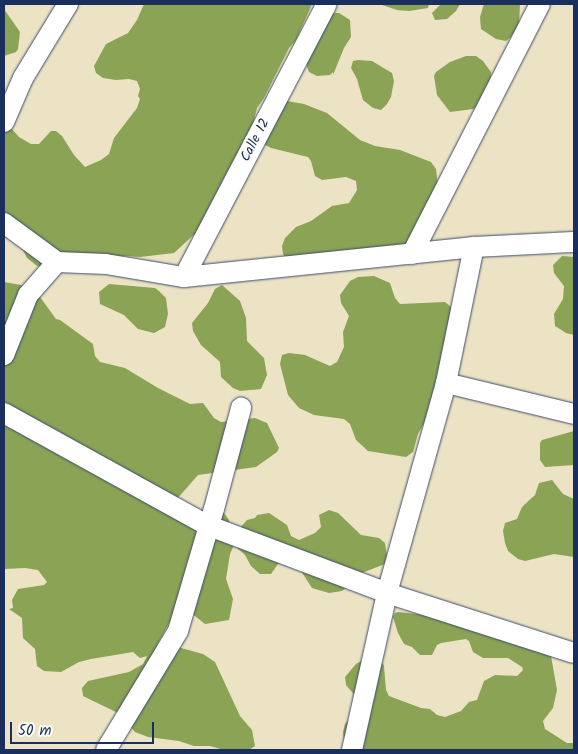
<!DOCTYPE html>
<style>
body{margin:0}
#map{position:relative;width:578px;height:754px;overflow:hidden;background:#ebe3c3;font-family:Kalam,sans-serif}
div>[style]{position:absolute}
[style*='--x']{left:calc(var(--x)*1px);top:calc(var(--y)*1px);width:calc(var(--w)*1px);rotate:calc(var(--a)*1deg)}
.forest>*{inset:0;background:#8aa354}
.roads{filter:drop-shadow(0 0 1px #3a4a6d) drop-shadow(0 0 1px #3a4a6d)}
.minor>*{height:20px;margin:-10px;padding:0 10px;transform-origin:10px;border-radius:10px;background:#fff}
span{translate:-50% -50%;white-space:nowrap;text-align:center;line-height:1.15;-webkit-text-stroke:5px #fdfcf7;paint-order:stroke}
.street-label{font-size:14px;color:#1b2f5e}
.frame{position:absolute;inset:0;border:5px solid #1b2f5e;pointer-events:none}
.scale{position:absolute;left:10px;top:722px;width:144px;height:22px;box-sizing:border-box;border:2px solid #1b2f5e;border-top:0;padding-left:6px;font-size:15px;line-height:18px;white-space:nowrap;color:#1b2f5e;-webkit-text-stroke:4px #fdfcf7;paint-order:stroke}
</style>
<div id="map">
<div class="forest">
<div style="clip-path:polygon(144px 4px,312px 4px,296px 40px,289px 48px,264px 98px,257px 108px,251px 132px,199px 230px,174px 253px,140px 257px,124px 256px,52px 267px,37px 266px,27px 258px,20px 244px,4px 232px,4px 120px,19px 137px,31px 144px,39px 144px,51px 131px,56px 131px,62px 136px,74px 155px,85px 167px,101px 160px,109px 154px,114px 138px,137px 108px,140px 99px,138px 96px,140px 89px,137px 81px,129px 79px,116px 80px,103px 78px,96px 73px,94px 66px,106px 44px,128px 33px,137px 20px)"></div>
<div style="clip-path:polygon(379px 4px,429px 4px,428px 8px,409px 11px,397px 10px)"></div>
<div style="clip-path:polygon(441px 4px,460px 4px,456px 11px,447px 19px,435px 20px,432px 13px)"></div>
<div style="clip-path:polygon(484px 4px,520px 4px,519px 25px,510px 38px,506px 41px,496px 39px,481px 29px,480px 17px)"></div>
<div style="clip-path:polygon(4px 9px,20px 32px,18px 49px,16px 52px,4px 56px)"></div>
<div style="clip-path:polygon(330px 13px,339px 13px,350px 20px,351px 37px,344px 48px,333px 75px,333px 72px,330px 75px,317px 76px,309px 72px,306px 64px)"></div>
<div style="clip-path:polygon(466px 56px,476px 56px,483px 61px,491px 72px,491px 86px,481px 106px,473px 109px,450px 112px,437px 95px,434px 76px,436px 72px,450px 62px)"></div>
<div style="clip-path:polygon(358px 60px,372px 61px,392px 73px,394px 81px,391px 97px,387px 104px,381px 110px,373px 108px,363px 100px,357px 79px,351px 68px,353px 61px)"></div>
<div style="clip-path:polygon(287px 101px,304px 104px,327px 113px,360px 140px,375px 146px,400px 150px,431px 162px,436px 169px,438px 186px,407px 243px,391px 248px,288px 260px,283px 254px,282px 246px,285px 238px,296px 227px,311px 221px,332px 206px,349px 203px,357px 190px,356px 181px,346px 177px,322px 180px,315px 176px,311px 161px,308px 157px,271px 148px,257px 141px)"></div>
<div style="clip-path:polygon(562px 256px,574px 257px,574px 335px,566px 333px,555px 326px,554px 314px,563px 299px,564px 286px,554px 273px,553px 265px)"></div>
<div style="clip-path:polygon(374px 276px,390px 283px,395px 298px,400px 304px,445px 302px,451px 307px,454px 316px,438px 398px,418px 434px,413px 452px,406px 457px,368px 451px,356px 440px,350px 424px,344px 419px,314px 415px,299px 408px,288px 395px,280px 364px,282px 355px,289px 353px,305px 355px,330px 366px,337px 362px,344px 347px,343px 332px,349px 316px,341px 303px,340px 295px,350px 281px,358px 277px)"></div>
<div style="clip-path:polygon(4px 282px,21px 285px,40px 297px,56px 319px,60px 320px,93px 344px,95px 356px,100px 362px,125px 368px,158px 388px,190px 404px,203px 403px,214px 418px,221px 422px,255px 418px,267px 423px,279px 448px,277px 452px,256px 467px,198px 475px,177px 499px,190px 510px,224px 513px,229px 520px,232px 545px,239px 529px,247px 520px,255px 518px,257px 515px,269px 513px,287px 525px,291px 536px,299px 540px,315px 533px,321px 527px,319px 515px,329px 510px,338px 513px,361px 535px,379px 538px,385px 543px,387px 556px,385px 564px,359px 574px,351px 584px,342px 591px,329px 593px,312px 588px,301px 571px,286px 562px,278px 564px,271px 574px,260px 574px,251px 566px,245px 555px,234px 545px,230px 554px,226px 579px,233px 599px,229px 620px,205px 624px,190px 612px,172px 618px,157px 645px,164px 644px,181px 648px,203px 654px,215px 662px,240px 716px,252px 730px,255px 746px,249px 750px,224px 750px,210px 746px,194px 746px,179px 741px,148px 737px,135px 732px,120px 714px,83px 696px,82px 688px,88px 681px,129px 672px,143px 664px,147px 656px,140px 658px,133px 652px,91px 659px,79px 662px,61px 672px,44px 671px,37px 666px,35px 649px,23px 638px,22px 618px,9px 609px,13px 608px,12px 600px,18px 589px,44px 585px,47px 582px,38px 570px,25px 568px,4px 569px)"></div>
<div style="clip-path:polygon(109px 284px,155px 288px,159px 291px,166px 298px,168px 314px,165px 327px,154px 333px,138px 329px,124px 315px,100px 304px,99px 292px)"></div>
<div style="clip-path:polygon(222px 285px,240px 301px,246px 318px,247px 341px,264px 358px,267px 375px,261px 389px,240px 391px,233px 388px,221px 377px,220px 362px,201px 345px,193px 331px,192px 323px,208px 303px,215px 289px)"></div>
<div style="clip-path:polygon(574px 431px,574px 465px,545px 467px,540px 460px,540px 443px,542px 440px)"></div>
<div style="clip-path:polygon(552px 480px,563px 494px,574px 499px,574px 557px,554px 554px,525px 561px,518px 559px,508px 551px,505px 543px,503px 531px,505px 523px,517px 519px,522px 507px,535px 495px,539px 483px)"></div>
<div style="clip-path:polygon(398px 612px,426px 615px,551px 656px,557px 690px,553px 708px,543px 721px,545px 729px,567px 743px,574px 743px,574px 750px,345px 750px,343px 732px,345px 724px,351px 717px,356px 697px,346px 685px,345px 677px,356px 664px,363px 660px,380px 658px,384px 666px,386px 690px,389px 696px,421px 708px,430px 709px,437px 715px,445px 717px,461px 711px,469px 702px,477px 700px,484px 681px,495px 675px,517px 676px,523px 670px,522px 667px,508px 658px,483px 658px,473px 652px,469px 641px,466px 639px,441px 643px,437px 645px,432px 655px,420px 655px,412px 647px,404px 644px,398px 633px,393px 617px,395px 613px)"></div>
</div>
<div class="roads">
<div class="minor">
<div style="--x:4;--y:122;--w:48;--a:-66.6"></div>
<div style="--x:23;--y:78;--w:87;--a:-58.7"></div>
<div style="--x:4;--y:223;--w:66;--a:36.3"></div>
<div style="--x:412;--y:254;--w:281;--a:-62.9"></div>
<div style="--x:184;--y:277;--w:308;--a:-62.4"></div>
<div style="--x:4;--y:355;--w:65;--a:-68.2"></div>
<div style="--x:28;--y:295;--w:44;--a:-48.7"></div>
<div style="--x:57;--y:262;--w:49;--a:2.3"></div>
<div style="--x:106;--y:264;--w:79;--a:9.5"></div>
<div style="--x:184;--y:277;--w:292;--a:-5.9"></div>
<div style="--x:474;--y:247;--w:100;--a:-2.9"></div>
<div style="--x:446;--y:383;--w:132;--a:13.6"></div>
<div style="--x:4;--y:413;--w:234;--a:28.9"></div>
<div style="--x:209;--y:526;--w:190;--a:20.6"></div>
<div style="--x:387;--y:593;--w:196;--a:17.8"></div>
<div style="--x:106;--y:750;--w:139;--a:-58.8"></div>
<div style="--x:178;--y:631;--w:127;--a:-73.6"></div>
<div style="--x:214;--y:509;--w:105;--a:-75"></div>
<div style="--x:352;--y:750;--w:161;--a:-77.4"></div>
<div style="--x:387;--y:593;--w:218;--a:-74.3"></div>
<div style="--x:446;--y:383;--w:139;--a:-78.4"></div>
</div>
</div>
<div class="street-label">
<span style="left:255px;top:140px;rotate:-62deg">Calle 12</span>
</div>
<div class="frame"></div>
<div class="scale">50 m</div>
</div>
